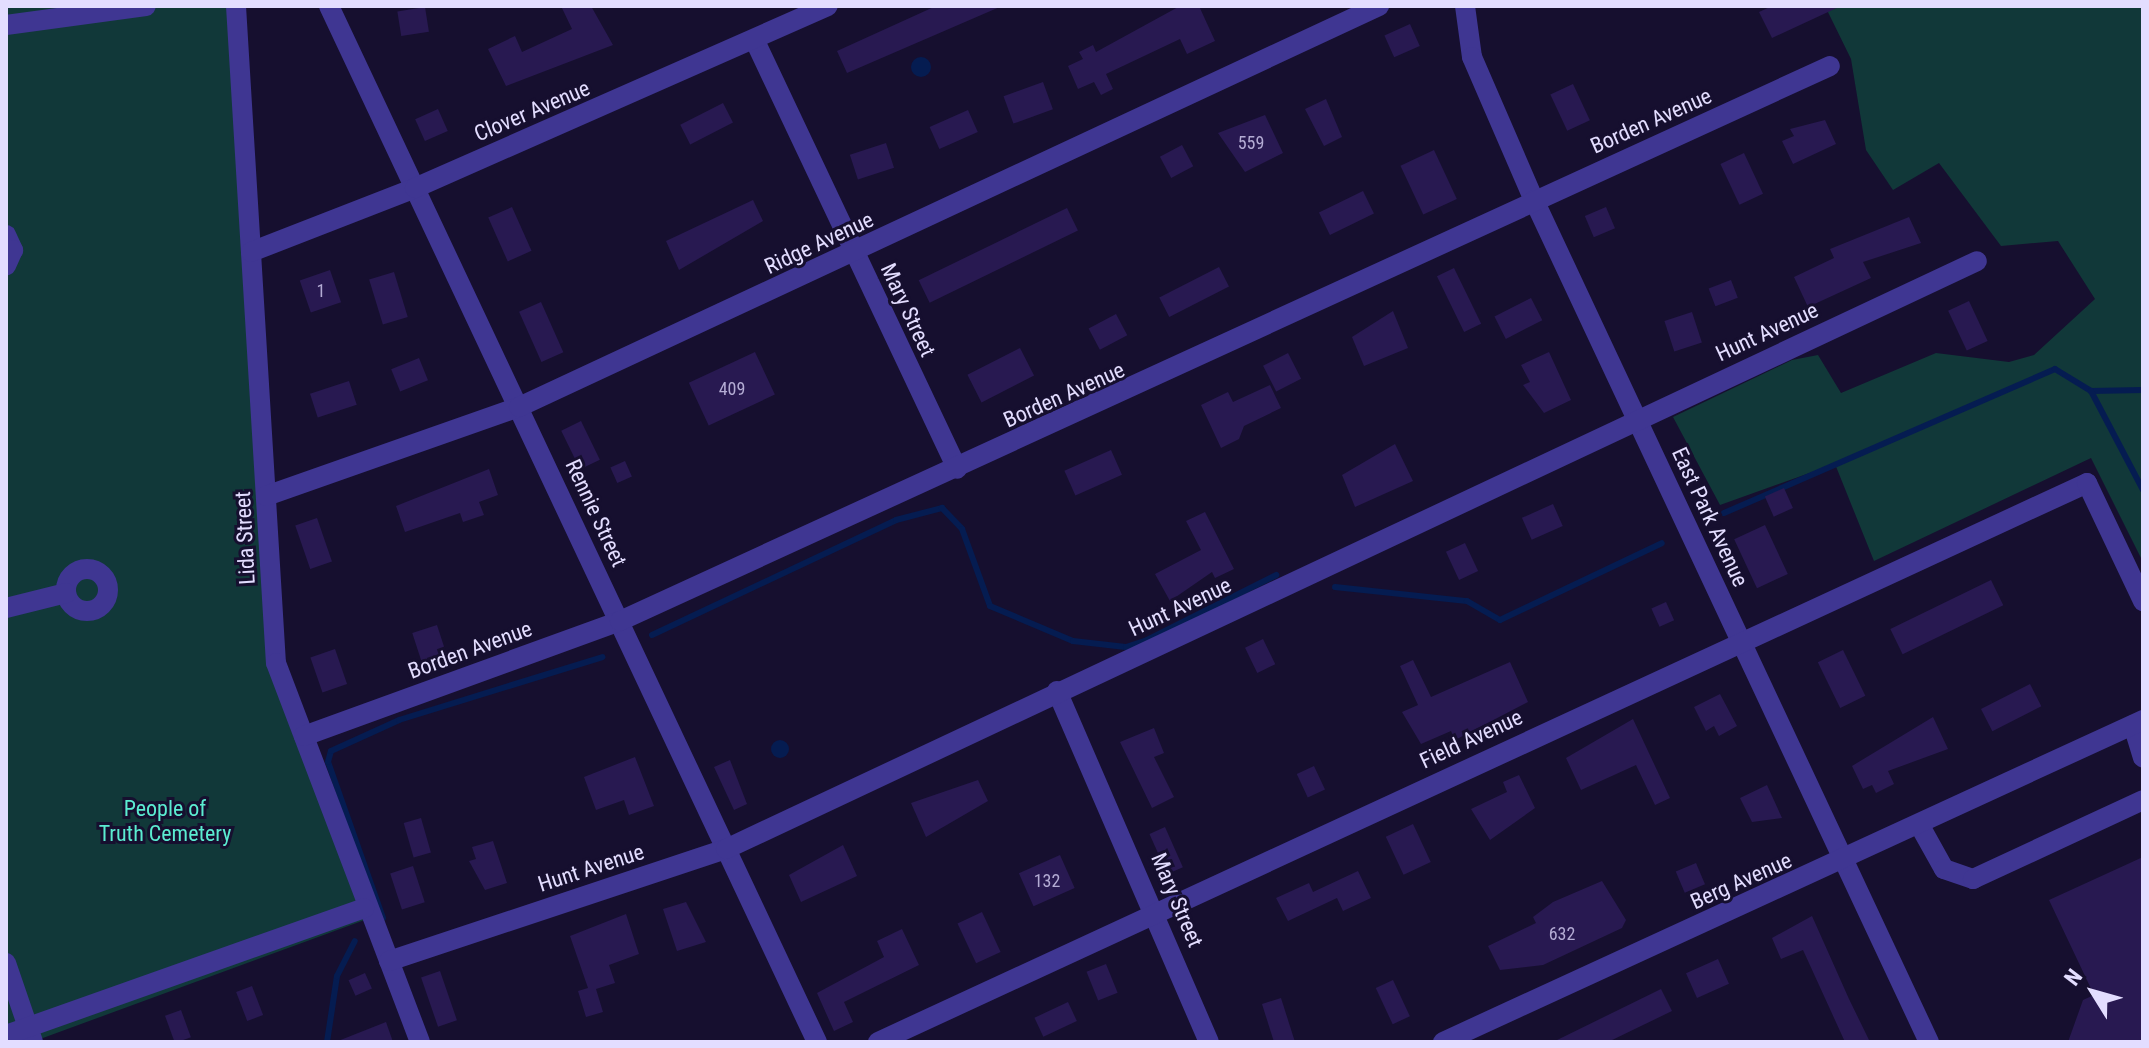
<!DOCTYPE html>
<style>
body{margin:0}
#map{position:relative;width:2149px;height:1048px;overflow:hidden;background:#160f2f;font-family:"Roboto Condensed",sans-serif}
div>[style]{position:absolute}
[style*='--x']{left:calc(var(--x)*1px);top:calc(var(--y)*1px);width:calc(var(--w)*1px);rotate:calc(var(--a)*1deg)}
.green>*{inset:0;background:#113839}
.water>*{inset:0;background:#051c51}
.round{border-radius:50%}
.stream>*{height:6px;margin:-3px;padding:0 3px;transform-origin:3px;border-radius:3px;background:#051c51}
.building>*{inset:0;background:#281951;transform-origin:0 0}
.minor>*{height:20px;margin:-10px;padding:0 10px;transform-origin:10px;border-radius:10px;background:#3f3692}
.minor>.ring{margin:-10px;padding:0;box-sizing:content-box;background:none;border:20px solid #3f3692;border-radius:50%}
span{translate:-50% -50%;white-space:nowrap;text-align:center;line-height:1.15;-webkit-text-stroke:6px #160f2f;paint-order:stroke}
.number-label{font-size:18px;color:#b4acd4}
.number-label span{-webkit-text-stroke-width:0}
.street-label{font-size:22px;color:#e3ddff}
.park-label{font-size:22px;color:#5becd1}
.frame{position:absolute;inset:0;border:8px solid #e3ddff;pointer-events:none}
.north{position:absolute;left:2053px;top:952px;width:80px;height:80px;-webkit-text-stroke:6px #160f2f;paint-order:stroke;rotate:307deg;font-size:22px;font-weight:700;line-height:32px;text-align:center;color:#e3ddff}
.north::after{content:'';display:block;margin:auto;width:28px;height:36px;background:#e3ddff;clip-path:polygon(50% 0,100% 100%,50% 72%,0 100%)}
</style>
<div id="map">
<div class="green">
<div style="clip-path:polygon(6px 6px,252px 6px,239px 8px,271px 648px,370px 918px,32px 1042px,6px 1042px)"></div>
<div style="clip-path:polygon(1825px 6px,2143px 6px,2143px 562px,2091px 458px,1874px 561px,1835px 464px,1720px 505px,1673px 417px,1792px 360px,1818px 355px,1841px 393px,1936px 353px,2009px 362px,2034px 355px,2095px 299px,2058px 241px,2001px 246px,1939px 163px,1893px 190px,1866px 150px,1851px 59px)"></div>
</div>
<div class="water">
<div class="round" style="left:911px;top:57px;width:20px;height:20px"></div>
<div class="round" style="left:771px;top:740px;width:18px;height:18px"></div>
</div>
<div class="stream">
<div style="--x:2091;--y:391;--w:52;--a:-1.1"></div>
<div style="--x:1724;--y:513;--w:361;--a:-23.5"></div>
<div style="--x:2055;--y:369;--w:42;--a:31.4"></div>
<div style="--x:2091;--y:391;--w:112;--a:62.3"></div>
<div style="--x:1335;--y:587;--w:133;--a:6.1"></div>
<div style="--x:1467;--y:601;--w:38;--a:30"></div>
<div style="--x:1500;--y:620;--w:179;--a:-25.4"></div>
<div style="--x:652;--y:635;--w:270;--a:-25.2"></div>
<div style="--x:896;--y:520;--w:48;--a:-14.6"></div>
<div style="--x:942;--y:508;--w:29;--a:46"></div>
<div style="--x:962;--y:529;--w:82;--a:70"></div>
<div style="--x:990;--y:606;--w:90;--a:22.9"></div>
<div style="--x:1073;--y:641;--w:53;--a:6.5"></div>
<div style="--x:1126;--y:647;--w:20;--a:-18"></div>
<div style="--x:1145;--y:641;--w:147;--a:-26.7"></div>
<div style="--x:383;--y:918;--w:165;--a:-109.4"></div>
<div style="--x:328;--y:762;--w:11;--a:-75"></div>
<div style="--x:331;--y:751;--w:75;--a:-24.5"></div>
<div style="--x:399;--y:720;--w:213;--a:-17.2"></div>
<div style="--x:327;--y:1042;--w:67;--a:-81.4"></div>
<div style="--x:337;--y:976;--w:39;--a:-63"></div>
</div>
<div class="building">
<div style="clip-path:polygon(561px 6px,591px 6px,613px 45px,506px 86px,488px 49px,515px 36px,522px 52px,572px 29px)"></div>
<div style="clip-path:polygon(936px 6px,1002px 6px,847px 73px,837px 51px)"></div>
<div style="clip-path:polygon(1180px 6px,1199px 6px,1215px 41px,1187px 54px,1180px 39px,1106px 74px,1113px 89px,1101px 95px,1094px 82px,1078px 89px,1068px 66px,1083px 59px,1079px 52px,1093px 45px,1096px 52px)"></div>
<div style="clip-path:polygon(1772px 6px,1841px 6px,1772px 38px,1759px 12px)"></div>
<div style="left:425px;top:7px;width:25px;height:28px;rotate:81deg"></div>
<div style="left:1410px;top:24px;width:24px;height:28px;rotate:66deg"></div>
<div style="left:1043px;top:82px;width:29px;height:42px;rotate:70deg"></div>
<div style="left:1573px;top:84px;width:40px;height:25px;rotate:65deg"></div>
<div style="clip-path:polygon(1326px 99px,1342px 137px,1324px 146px,1305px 109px)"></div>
<div style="left:723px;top:103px;width:22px;height:48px;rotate:63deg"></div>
<div style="left:438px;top:109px;width:24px;height:25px;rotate:66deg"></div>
<div style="left:968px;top:110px;width:24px;height:42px;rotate:66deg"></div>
<div style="clip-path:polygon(1265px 115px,1283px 153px,1245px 172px,1218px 133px)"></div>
<div style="clip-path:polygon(1825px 120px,1836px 144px,1793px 164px,1782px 141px,1794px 136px,1790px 129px)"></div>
<div style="left:886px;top:143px;width:26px;height:38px;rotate:72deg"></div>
<div style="left:1182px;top:145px;width:24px;height:25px;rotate:62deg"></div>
<div style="left:1434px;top:150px;width:54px;height:37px;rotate:65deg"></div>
<div style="left:1744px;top:153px;width:45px;height:26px;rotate:65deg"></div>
<div style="left:1363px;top:191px;width:25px;height:49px;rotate:64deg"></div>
<div style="clip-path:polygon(753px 200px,763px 221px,679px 270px,666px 241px)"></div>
<div style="left:512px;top:207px;width:48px;height:26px;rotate:66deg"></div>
<div style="left:1606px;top:207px;width:23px;height:23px;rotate:67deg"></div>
<div style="left:1067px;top:208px;width:25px;height:165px;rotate:64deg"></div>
<div style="clip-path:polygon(1909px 217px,1921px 243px,1863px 262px,1871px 278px,1808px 307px,1794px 277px,1834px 258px,1830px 249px)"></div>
<div style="left:1219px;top:267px;width:22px;height:67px;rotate:63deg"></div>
<div style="left:1454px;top:268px;width:62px;height:19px;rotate:64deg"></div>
<div style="left:330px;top:270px;width:34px;height:32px;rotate:71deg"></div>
<div style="left:394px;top:272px;width:47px;height:26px;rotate:73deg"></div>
<div style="left:1731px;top:280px;width:19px;height:24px;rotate:69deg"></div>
<div style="left:1531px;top:298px;width:25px;height:41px;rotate:63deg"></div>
<div style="left:1969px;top:301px;width:44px;height:23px;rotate:65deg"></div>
<div style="left:541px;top:302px;width:55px;height:24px;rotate:66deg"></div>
<div style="clip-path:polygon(1393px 311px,1408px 348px,1364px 366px,1352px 337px)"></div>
<div style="left:1692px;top:312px;width:32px;height:29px;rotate:72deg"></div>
<div style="left:1116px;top:314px;width:24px;height:31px;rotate:62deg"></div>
<div style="left:1020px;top:348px;width:31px;height:59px;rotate:63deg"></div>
<div style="left:755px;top:352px;width:47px;height:73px;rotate:65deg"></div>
<div style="clip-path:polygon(1549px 352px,1571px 400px,1544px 413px,1523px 385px,1530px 382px,1521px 365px)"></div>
<div style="left:1288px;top:353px;width:29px;height:28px;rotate:63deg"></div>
<div style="left:419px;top:358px;width:24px;height:30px;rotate:68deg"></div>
<div style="left:349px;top:381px;width:25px;height:41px;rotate:72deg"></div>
<div style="clip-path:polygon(1270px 385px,1281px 408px,1244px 426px,1239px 439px,1221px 448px,1201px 405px,1228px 392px,1233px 402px)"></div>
<div style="left:581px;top:421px;width:43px;height:22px;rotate:64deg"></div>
<div style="clip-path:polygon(1395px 444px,1413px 481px,1355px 507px,1342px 475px)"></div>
<div style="left:1111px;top:450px;width:27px;height:51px;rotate:66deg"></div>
<div style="left:625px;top:461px;width:17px;height:16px;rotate:66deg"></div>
<div style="clip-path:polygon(489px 469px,498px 495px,479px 502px,484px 515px,463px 522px,460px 513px,405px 532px,396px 506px)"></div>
<div style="left:1784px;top:488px;width:22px;height:21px;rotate:66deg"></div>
<div style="left:1553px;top:504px;width:24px;height:34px;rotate:66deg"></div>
<div style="clip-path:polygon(1205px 512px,1234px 569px,1215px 578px,1212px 572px,1170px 601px,1155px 574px,1201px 550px,1186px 521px)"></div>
<div style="left:317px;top:518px;width:46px;height:23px;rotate:71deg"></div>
<div style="left:1765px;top:525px;width:54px;height:34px;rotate:65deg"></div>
<div style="left:1465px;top:543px;width:31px;height:21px;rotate:65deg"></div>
<div style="left:1991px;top:580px;width:28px;height:112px;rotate:64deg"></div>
<div style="left:1666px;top:602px;width:20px;height:16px;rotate:66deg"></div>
<div style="left:437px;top:625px;width:36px;height:26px;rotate:72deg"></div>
<div style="left:1263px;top:639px;width:28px;height:20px;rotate:64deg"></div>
<div style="left:335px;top:649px;width:37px;height:26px;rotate:71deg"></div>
<div style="left:1843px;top:650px;width:51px;height:28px;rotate:64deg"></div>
<div style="clip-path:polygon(1413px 660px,1431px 697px,1510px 662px,1528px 702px,1455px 740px,1451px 731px,1421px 744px,1402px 712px,1418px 705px,1400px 666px)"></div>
<div style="left:2030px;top:684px;width:25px;height:55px;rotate:63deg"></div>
<div style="clip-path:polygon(1720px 694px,1737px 726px,1719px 736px,1714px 726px,1706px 731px,1694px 707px)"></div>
<div style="clip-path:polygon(1933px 717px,1948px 749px,1888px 771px,1894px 784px,1876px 793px,1872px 785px,1863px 789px,1852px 766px)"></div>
<div style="clip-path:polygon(1633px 719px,1670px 798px,1655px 805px,1636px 765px,1581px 790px,1566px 758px)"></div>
<div style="clip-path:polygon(1154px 728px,1164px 753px,1154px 757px,1174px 797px,1152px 808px,1120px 742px)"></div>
<div style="clip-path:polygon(635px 757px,654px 806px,629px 815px,624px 800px,596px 810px,584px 777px)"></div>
<div style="clip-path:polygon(730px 760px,747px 804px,734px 810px,714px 767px)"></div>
<div style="left:1314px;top:766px;width:26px;height:19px;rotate:65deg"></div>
<div style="clip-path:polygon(1519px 775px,1535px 808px,1490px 840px,1471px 809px,1507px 792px,1503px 782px)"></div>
<div style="clip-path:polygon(978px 780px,988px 801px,926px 837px,911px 803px)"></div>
<div style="clip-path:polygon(1767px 785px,1782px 818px,1752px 822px,1740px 798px)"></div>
<div style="left:421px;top:818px;width:36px;height:18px;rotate:74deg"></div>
<div style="left:1413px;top:824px;width:42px;height:30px;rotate:65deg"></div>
<div style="left:1165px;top:827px;width:44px;height:17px;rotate:66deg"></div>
<div style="clip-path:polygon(493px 841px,507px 883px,485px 890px,469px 861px,476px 859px,472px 847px)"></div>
<div style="clip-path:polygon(843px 845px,857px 876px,801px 902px,789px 875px)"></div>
<div style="left:1060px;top:855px;width:36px;height:45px;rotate:66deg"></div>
<div style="clip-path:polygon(2143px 857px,2143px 1042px,2068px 1042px,2083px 1000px,2094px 995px,2049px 900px)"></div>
<div style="left:1696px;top:863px;width:23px;height:22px;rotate:67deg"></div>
<div style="left:413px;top:866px;width:38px;height:24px;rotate:72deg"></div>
<div style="clip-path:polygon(1358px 871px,1371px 898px,1343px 911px,1337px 898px,1288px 921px,1276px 898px,1309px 883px,1313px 892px)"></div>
<div style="clip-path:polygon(1602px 881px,1626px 920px,1622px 928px,1543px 965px,1500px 970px,1488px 946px,1536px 923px,1533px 917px,1553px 902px)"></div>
<div style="clip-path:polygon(686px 902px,706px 942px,677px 951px,663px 909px)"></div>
<div style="left:982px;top:912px;width:44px;height:27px;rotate:65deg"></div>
<div style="clip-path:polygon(626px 914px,639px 954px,609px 965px,615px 983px,596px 989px,603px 1012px,586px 1017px,578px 991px,588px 988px,570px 936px)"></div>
<div style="clip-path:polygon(1812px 916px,1849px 999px,1870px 1042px,1845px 1042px,1803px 950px,1781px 959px,1772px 938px)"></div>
<div style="clip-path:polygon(902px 929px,919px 965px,844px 1002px,853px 1022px,834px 1031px,817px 993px,884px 957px,877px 941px)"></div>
<div style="left:1718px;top:959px;width:27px;height:35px;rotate:66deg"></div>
<div style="left:1106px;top:964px;width:31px;height:21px;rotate:68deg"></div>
<div style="left:440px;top:971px;width:52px;height:20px;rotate:71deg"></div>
<div style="left:365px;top:973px;width:17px;height:18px;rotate:66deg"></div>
<div style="left:1393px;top:980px;width:40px;height:19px;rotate:65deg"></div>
<div style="left:252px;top:986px;width:31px;height:17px;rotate:69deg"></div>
<div style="clip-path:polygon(1661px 989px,1672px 1011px,1608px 1042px,1553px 1042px)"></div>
<div style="clip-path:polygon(1281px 998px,1295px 1042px,1274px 1042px,1262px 1004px)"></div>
<div style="left:1068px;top:1002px;width:21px;height:37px;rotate:65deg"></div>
<div style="left:181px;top:1010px;width:29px;height:17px;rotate:70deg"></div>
<div style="clip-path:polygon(386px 1022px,393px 1042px,338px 1042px,338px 1041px)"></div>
</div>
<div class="minor">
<div style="--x:236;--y:6;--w:658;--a:86.52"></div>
<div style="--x:276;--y:663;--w:405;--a:69.2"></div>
<div style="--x:329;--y:6;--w:1145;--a:64.78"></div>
<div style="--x:1465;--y:6;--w:51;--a:82.2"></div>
<div style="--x:1472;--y:57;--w:156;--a:66.6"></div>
<div style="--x:1534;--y:200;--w:930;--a:64.87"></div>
<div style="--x:6;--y:25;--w:141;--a:-7.7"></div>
<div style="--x:755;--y:41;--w:473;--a:64.7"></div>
<div style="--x:6;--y:235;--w:17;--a:65"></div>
<div style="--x:13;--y:250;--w:17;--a:114"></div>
<div style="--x:251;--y:252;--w:176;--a:-21.3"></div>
<div style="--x:415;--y:188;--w:451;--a:-23.8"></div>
<div style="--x:266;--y:496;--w:268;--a:-19.4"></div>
<div style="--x:519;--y:407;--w:949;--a:-25"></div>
<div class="ring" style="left:66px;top:569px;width:22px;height:22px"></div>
<div style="--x:6;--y:608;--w:62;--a:-14"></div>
<div style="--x:1057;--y:691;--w:382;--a:66.6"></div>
<div style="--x:2133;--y:725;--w:34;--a:73"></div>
<div style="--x:304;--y:736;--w:336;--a:-20"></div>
<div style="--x:620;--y:621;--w:1331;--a:-24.64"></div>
<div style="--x:1920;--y:826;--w:49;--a:60.8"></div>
<div style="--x:1944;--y:869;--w:31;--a:19"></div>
<div style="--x:1973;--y:879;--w:187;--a:-24.9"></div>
<div style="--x:389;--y:961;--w:355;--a:-18.4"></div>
<div style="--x:726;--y:849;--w:1382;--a:-25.17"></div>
<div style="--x:6;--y:963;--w:83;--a:71.1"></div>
<div style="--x:6;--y:1035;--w:380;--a:-19.5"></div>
<div style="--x:878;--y:1042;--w:1332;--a:-24.81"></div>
<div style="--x:2087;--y:483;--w:131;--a:64.6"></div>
<div style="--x:1443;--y:1042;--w:771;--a:-24.7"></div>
</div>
<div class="number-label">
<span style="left:1251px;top:143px">559</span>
<span style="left:321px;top:291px">1</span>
<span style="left:732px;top:389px">409</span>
<span style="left:1047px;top:881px">132</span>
<span style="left:1562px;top:934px">632</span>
</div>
<div class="street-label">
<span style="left:532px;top:111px;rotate:-23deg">Clover Avenue</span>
<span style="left:1651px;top:121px;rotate:-24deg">Borden Avenue</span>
<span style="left:819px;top:243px;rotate:-25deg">Ridge Avenue</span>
<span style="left:908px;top:310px;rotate:65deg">Mary Street</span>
<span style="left:1767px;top:332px;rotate:-25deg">Hunt Avenue</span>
<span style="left:1064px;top:395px;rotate:-24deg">Borden Avenue</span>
<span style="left:596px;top:513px;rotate:65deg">Rennie Street</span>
<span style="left:1710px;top:517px;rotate:65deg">East Park Avenue</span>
<span style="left:245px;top:538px;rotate:-93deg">Lida Street</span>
<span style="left:1180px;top:607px;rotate:-25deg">Hunt Avenue</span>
<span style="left:470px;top:650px;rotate:-20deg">Borden Avenue</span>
<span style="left:1471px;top:739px;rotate:-25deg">Field Avenue</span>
<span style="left:591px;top:868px;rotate:-18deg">Hunt Avenue</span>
<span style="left:1741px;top:881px;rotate:-24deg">Berg Avenue</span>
<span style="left:1177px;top:900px;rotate:67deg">Mary Street</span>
</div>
<div class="park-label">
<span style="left:165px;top:821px">People of<br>Truth Cemetery</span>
</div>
<div class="frame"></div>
<div class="north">N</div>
</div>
